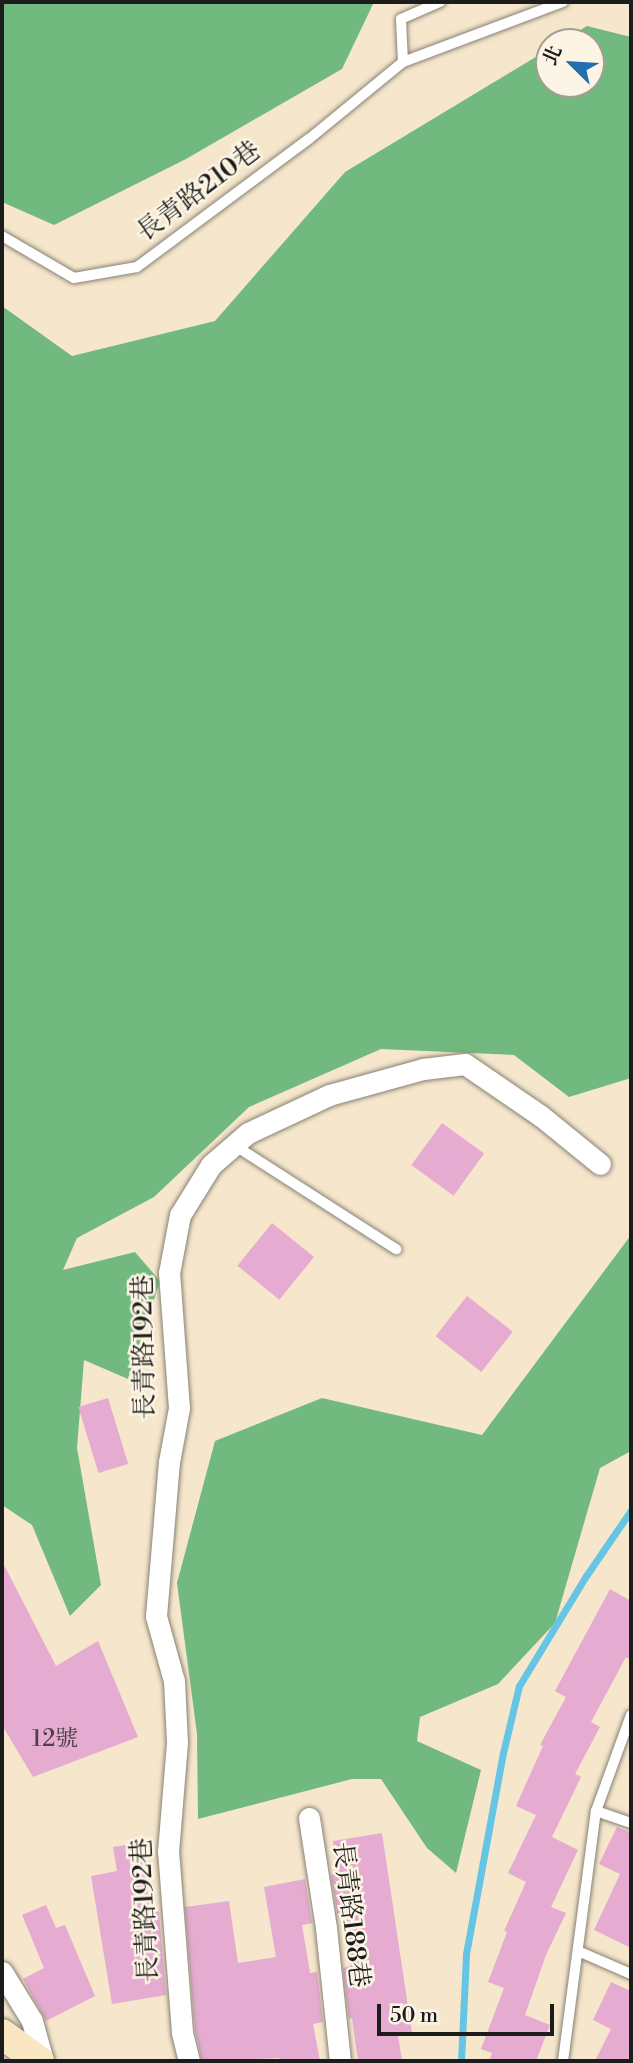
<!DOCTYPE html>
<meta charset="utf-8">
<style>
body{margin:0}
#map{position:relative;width:633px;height:2063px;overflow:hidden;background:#f5e6cc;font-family:"Libre Bodoni","Noto Serif TC",serif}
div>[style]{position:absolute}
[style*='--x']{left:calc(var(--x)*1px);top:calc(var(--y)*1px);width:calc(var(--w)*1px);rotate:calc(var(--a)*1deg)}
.forest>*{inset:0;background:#72b97f}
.stream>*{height:7px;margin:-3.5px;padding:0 3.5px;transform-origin:3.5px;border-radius:3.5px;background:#66c5e4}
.building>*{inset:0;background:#e5abd0;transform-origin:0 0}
.roads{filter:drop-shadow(0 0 2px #888174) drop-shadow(0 0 2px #888174)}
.lane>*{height:10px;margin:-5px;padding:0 5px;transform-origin:5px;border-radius:5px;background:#fff}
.street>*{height:21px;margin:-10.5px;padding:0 10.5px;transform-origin:10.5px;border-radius:10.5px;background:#fff}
.secondary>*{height:30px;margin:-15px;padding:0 15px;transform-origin:15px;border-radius:15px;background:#f9e7c3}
span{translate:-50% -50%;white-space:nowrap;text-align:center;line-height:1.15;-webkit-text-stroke:5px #fcf5e5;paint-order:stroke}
.number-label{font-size:23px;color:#4e4049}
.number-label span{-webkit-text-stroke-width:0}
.street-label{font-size:26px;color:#1c1c1c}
.frame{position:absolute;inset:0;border:4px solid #1c1c1c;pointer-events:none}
.north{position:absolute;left:535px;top:28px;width:70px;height:70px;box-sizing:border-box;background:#fcf5e5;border:2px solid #a29e95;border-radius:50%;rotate:294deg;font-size:19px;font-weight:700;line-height:28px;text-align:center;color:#1c1c1c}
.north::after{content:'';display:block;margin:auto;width:24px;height:32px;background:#1f6fb2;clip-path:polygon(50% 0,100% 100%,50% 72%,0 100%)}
.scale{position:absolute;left:377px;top:2004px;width:177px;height:32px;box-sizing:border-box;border:4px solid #1c1c1c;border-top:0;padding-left:9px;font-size:21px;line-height:24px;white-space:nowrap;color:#1c1c1c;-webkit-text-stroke:5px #fcf5e5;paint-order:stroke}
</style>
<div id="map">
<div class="forest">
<div style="clip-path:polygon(2px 2px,374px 2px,342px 69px,186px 159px,54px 225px,2px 202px)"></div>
<div style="clip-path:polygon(587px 26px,631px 37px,631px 1078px,569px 1097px,514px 1055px,381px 1049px,249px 1107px,154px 1197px,77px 1238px,63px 1270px,135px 1252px,160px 1281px,128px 1379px,84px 1360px,77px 1448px,101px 1585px,70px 1616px,32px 1525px,2px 1505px,2px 306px,72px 356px,215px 321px,345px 172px,549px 49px,549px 84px,591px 84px,591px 42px,561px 42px)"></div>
<div style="clip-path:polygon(631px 1235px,631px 1451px,600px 1468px,555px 1623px,498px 1684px,420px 1717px,417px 1741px,481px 1770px,456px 1873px,427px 1848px,381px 1779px,352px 1779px,198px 1819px,197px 1734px,177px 1583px,215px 1441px,322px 1398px,482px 1435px)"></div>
</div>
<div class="stream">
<div style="--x:461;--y:2061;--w:107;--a:-87.3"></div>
<div style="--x:466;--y:1954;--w:204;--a:-79.6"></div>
<div style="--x:503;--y:1753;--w:69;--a:-76.6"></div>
<div style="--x:519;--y:1686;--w:129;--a:-58.7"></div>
<div style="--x:586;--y:1576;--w:80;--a:-55.7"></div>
</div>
<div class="building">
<div style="left:442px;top:1123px;width:52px;height:52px;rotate:36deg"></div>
<div style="left:272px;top:1223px;width:54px;height:55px;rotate:39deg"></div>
<div style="left:467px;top:1296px;width:58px;height:51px;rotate:38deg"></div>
<div style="left:108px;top:1398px;width:69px;height:31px;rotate:73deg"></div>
<div style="clip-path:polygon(2px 1561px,56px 1666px,98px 1641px,138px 1737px,33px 1777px,2px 1725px)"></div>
<div style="clip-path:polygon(610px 1589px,631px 1601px,631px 1660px,626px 1657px,591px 1722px,600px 1727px,575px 1774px,581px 1777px,552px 1837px,578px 1850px,551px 1907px,566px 1913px,546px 1955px,525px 2015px,550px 2025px,536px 2061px,489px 2061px,492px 2053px,481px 2049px,504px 1988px,488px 1982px,507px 1932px,504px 1931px,526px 1882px,508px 1873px,536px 1815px,516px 1806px,543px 1746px,540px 1745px,566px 1697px,555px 1691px)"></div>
<div style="clip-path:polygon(617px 1827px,631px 1833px,631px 1948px,594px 1930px,620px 1874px,599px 1864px)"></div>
<div style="clip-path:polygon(382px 1833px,412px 2033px,398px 2035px,402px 2061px,358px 2061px,352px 2018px,349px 2019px,343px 1968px,351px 1966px,349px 1949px,344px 1917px,338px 1918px,331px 1875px,338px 1873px,333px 1841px)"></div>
<div style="clip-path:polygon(139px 1843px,151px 1912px,159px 1911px,166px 1995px,112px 2004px,91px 1876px,117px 1871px,113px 1847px)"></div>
<div style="clip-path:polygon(305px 1879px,312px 1923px,302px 1925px,310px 1973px,317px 1972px,323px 2022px,313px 2024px,320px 2061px,280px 2061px,279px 2058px,202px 2061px,195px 2030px,185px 1907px,229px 1901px,238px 1963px,276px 1957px,264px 1887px)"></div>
<div style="clip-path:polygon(46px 1905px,56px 1928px,65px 1925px,95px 1996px,46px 2021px,23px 1979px,44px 1968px,22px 1915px)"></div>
<div style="clip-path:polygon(611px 1982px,631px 1991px,631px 2061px,595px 2061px,611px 2029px,593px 2020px)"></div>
</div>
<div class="roads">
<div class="lane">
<div style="--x:403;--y:62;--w:171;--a:-20.6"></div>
<div style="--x:2;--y:236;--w:83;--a:30.3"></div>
<div style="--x:74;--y:278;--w:64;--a:-9.9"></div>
<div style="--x:137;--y:267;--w:214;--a:-36.7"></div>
<div style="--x:309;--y:139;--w:122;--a:-39.3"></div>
<div style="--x:403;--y:62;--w:43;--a:-92.7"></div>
<div style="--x:401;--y:19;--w:43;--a:-23.6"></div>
<div style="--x:234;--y:1145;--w:193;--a:32.7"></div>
<div style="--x:596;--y:1811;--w:102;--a:-70"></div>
<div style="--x:578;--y:1951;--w:58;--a:23.5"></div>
<div style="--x:563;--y:2061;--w:252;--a:-82.5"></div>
<div style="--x:596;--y:1811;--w:37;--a:19"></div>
</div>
<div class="street">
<div style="--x:309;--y:1818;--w:111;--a:81.2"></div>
<div style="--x:326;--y:1928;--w:134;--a:84"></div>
<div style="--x:2;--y:1972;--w:57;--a:58.5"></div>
<div style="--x:32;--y:2021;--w:41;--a:74.6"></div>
<div style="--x:189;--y:2061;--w:30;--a:-104"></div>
<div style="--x:182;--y:2032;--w:181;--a:-94.4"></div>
<div style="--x:168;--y:1852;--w:110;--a:-85.3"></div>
<div style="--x:177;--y:1742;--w:61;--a:-92.8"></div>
<div style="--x:174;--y:1681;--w:67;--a:-105.5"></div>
<div style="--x:156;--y:1616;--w:155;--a:-85.2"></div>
<div style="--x:169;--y:1462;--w:55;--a:-79.5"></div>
<div style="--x:179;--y:1408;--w:135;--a:-94.2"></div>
<div style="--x:169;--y:1273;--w:59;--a:-79.3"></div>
<div style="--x:180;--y:1215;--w:59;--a:-58.2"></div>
<div style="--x:211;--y:1165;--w:49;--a:-40.9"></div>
<div style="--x:248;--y:1133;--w:89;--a:-25.1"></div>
<div style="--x:329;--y:1095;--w:98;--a:-15.5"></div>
<div style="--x:423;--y:1069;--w:42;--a:-6.8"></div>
<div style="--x:465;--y:1064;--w:92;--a:34.4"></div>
<div style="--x:541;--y:1116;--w:76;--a:39.1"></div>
</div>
<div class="secondary">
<div style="--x:2;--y:2034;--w:46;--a:36.1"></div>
</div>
</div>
<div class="number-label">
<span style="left:55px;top:1739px">12號</span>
</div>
<div class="street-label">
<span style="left:199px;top:192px;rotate:-37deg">長青路210巷</span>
<span style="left:145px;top:1347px;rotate:-91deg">長青路192巷</span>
<span style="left:146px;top:1910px;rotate:-93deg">長青路192巷</span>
<span style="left:350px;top:1915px;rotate:83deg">長青路188巷</span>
</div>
<div class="frame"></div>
<div class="north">北</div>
<div class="scale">50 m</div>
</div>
